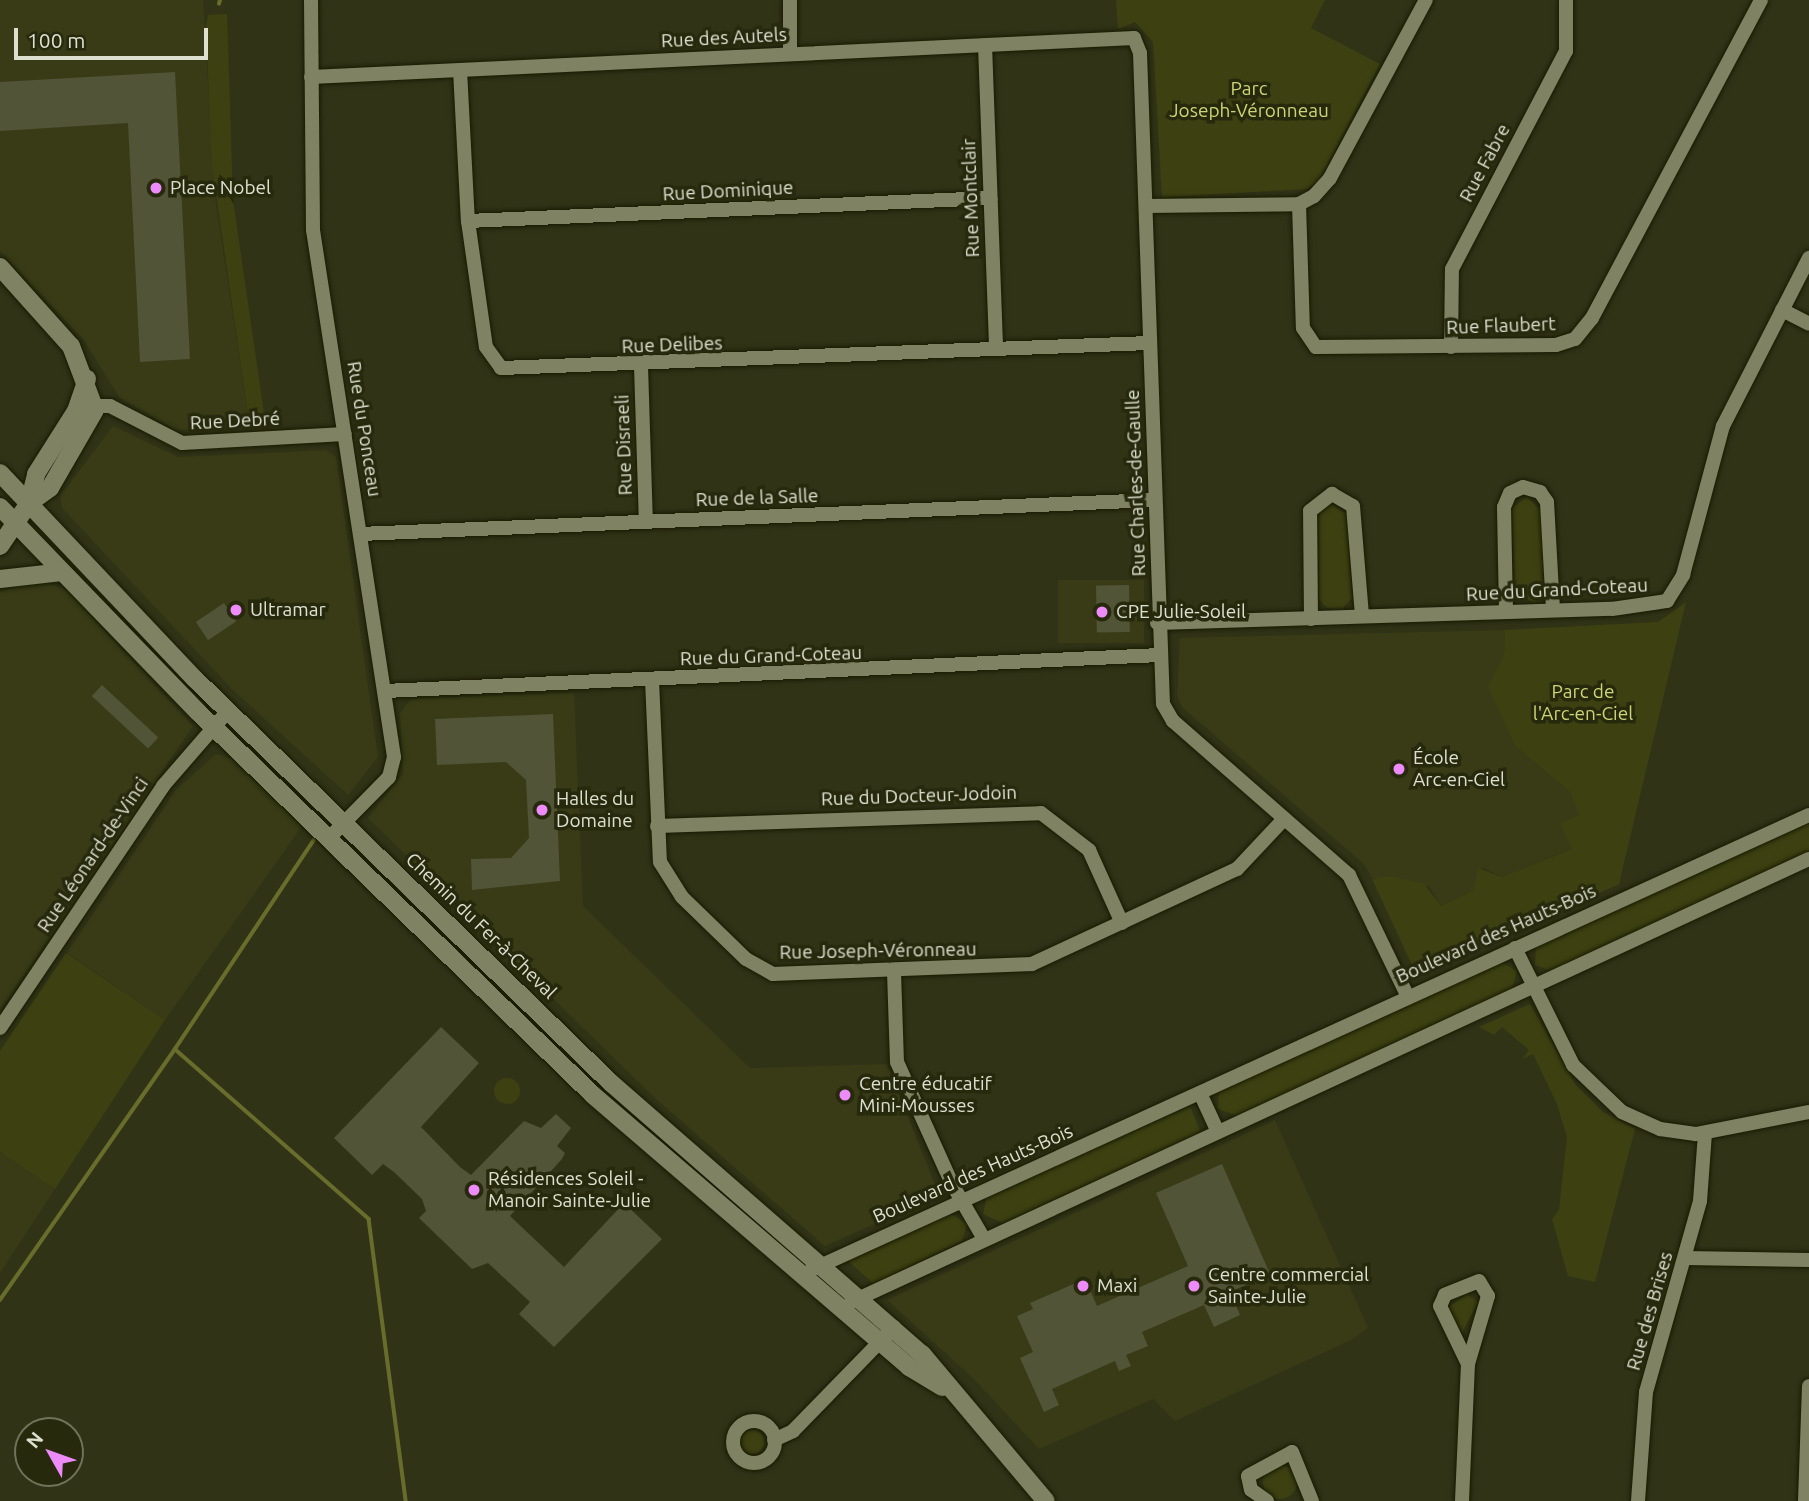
<!DOCTYPE html>
<meta charset="utf-8">
<style>
body{margin:0}
#map{position:relative;width:1809px;height:1501px;overflow:hidden;background:#313317;font-family:Ubuntu,sans-serif}
div>[style]{position:absolute}
[style*='--x']{left:calc(var(--x)*1px);top:calc(var(--y)*1px);width:calc(var(--w)*1px);rotate:calc(var(--a)*1deg)}
.built>*{inset:0;background:#383b16;transform-origin:0 0}
.green>*{inset:0;background:#3d4111}
.round{border-radius:50%}
.stream>*{height:3.5px;margin:-1.75px;padding:0 1.75px;transform-origin:1.75px;border-radius:1.75px;background:#686d2b}
.building>*{inset:0;background:#515436;transform-origin:0 0}
.roads{filter:drop-shadow(0 0 2px #191b01) drop-shadow(0 0 2px #191b01)}
.street>*{height:14px;margin:-7px;padding:0 7px;transform-origin:7px;border-radius:7px;background:#7f8364}
.street>.ring{margin:-7px;padding:0;box-sizing:content-box;background:none;border:14px solid #7f8364;border-radius:50%}
.secondary>*{height:18px;margin:-9px;padding:0 9px;transform-origin:9px;border-radius:9px;background:#7f8364}
.dots>*{width:19px;height:19px;translate:-50% -50%;box-sizing:border-box;border:4px solid #27290d;border-radius:50%}
span{translate:-50% -50%;white-space:nowrap;text-align:center;line-height:1.15;-webkit-text-stroke:7px #27290d;paint-order:stroke}
.street-label{font-size:19px;color:#dde0cf}
.park-label{font-size:19px;color:#ccd475}
.poi-label{font-size:19px;color:#dde0cf}
.left{translate:0 -50%;text-align:left}
.north{position:absolute;left:14px;top:1417px;width:70px;height:70px;box-sizing:border-box;background:#27290d;border:2px solid #70725b;border-radius:50%;rotate:310deg;font-size:19px;font-weight:700;line-height:28px;text-align:center;color:#dde0cf}
.north::after{content:'';display:block;margin:auto;width:24px;height:32px;background:#ed8cf9;clip-path:polygon(50% 0,100% 100%,50% 72%,0 100%)}
.scale{position:absolute;left:14px;top:28px;width:194px;height:32px;box-sizing:border-box;border:4px solid #dde0cf;border-top:0;padding-left:9px;font-size:21px;line-height:24px;white-space:nowrap;color:#dde0cf;-webkit-text-stroke:5px #27290d;paint-order:stroke}
</style>
<div id="map">
<div class="built">
<div style="clip-path:polygon(0 0,203px 0,215px 197px,250px 428px,176px 430px,119px 397px,84px 340px,0 251px)"></div>
<div style="clip-path:polygon(113px 426px,178px 457px,325px 450px,336px 457px,378px 757px,348px 795px,232px 689px,62px 508px,60px 496px)"></div>
<div style="clip-path:polygon(40px 580px,67px 591px,193px 726px,0 1010px,0 592px)"></div>
<div style="left:1144px;top:580px;width:63px;height:86px;rotate:90deg"></div>
<div style="clip-path:polygon(1505px 630px,1504px 655px,1489px 687px,1515px 746px,1570px 792px,1591px 841px,1502px 877px,1482px 867px,1474px 890px,1440px 906px,1430px 887px,1372px 878px,1364px 864px,1182px 707px,1177px 695px,1180px 638px)"></div>
<div style="clip-path:polygon(574px 693px,583px 906px,750px 1068px,887px 1064px,939px 1195px,825px 1246px,656px 1099px,368px 818px,403px 774px,400px 713px,411px 699px)"></div>
<div style="clip-path:polygon(216px 754px,232px 759px,302px 826px,165px 1020px,67px 953px,176px 790px)"></div>
<div style="clip-path:polygon(1275px 1120px,1368px 1328px,1351px 1340px,1175px 1421px,1153px 1399px,1039px 1449px,973px 1378px,887px 1300px)"></div>
<div style="clip-path:polygon(0 1152px,55px 1189px,0 1273px)"></div>
</div>
<div class="green">
<div style="clip-path:polygon(1116px 0,1325px 0,1311px 28px,1380px 64px,1319px 180px,1307px 189px,1162px 197px,1153px 42px,1135px 22px,1118px 29px)"></div>
<div style="clip-path:polygon(227px 14px,233px 200px,266px 427px,250px 428px,212px 166px,206px 26px,208px 15px)"></div>
<div style="clip-path:polygon(1527px 497px,1541px 511px,1544px 593px,1535px 603px,1515px 594px,1512px 508px)"></div>
<div style="clip-path:polygon(1329px 503px,1346px 514px,1352px 598px,1342px 609px,1327px 608px,1319px 599px,1319px 513px)"></div>
<div style="clip-path:polygon(1686px 602px,1619px 884px,1425px 972px,1412px 965px,1372px 879px,1390px 876px,1424px 884px,1441px 906px,1474px 890px,1478px 868px,1502px 877px,1572px 849px,1560px 824px,1579px 815px,1570px 792px,1515px 746px,1488px 687px,1504px 655px,1505px 630px,1658px 622px)"></div>
<div style="clip-path:polygon(1809px 820px,1809px 855px,1554px 972px,1535px 965px,1536px 947px)"></div>
<div style="clip-path:polygon(66px 953px,165px 1020px,55px 1189px,0 1152px,0 1051px)"></div>
<div style="clip-path:polygon(1501px 962px,1517px 971px,1512px 989px,1238px 1116px,1218px 1109px,1219px 1091px)"></div>
<div style="clip-path:polygon(1530px 1004px,1575px 1084px,1603px 1112px,1635px 1129px,1595px 1282px,1568px 1276px,1552px 1219px,1559px 1210px,1567px 1137px,1557px 1104px,1533px 1054px,1522px 1059px,1529px 1050px,1502px 1027px,1494px 1035px,1479px 1027px)"></div>
<div class="round" style="left:494px;top:1078px;width:26px;height:26px"></div>
<div style="clip-path:polygon(1190px 1106px,1200px 1131px,1195px 1135px,1003px 1223px,983px 1214px,987px 1195px)"></div>
<div style="clip-path:polygon(950px 1213px,967px 1224px,962px 1241px,874px 1284px,847px 1260px)"></div>
<div style="clip-path:polygon(1467px 1294px,1478px 1302px,1462px 1333px,1449px 1307px)"></div>
<div class="round" style="left:740px;top:1430px;width:24px;height:24px"></div>
<div class="round" style="left:1263px;top:1465px;width:34px;height:34px"></div>
</div>
<div class="stream">
<div style="--x:219;--y:4;--w:4;--a:-76"></div>
<div style="--x:175;--y:1049;--w:251;--a:-56.4"></div>
<div style="--x:0;--y:1300;--w:306;--a:-55.1"></div>
<div style="--x:175;--y:1049;--w:258;--a:41.2"></div>
<div style="--x:369;--y:1219;--w:284;--a:82.5"></div>
</div>
<div class="building">
<div style="clip-path:polygon(175px 72px,190px 359px,140px 362px,128px 123px,0 131px,0 82px)"></div>
<div style="left:1129px;top:585px;width:47px;height:33px;rotate:89deg"></div>
<div style="left:224px;top:603px;width:22px;height:34px;rotate:56deg"></div>
<div style="left:102px;top:685px;width:77px;height:15px;rotate:43deg"></div>
<div style="clip-path:polygon(553px 714px,560px 881px,472px 890px,471px 859px,511px 858px,529px 838px,526px 780px,506px 762px,437px 765px,435px 719px)"></div>
<div style="clip-path:polygon(441px 1027px,479px 1063px,421px 1127px,460px 1167px,471px 1175px,524px 1121px,541px 1128px,556px 1114px,571px 1128px,557px 1146px,565px 1153px,562px 1159px,510px 1216px,564px 1267px,624px 1203px,662px 1239px,554px 1347px,519px 1314px,530px 1302px,488px 1263px,472px 1269px,419px 1218px,426px 1211px,422px 1199px,394px 1172px,383px 1164px,372px 1175px,334px 1138px)"></div>
<div style="clip-path:polygon(1222px 1164px,1270px 1274px,1230px 1292px,1240px 1315px,1214px 1327px,1204px 1305px,1142px 1332px,1148px 1346px,1126px 1355px,1131px 1366px,1119px 1371px,1115px 1361px,1052px 1389px,1059px 1405px,1044px 1412px,1020px 1358px,1033px 1352px,1017px 1316px,1033px 1309px,1030px 1303px,1085px 1279px,1097px 1306px,1188px 1266px,1156px 1193px)"></div>
</div>
<div class="roads">
<div class="street">
<div style="--x:311;--y:0;--w:230;--a:89.5"></div>
<div style="--x:313;--y:230;--w:533;--a:81.26"></div>
<div style="--x:394;--y:757;--w:21;--a:104"></div>
<div style="--x:389;--y:777;--w:86;--a:134.5"></div>
<div style="--x:790;--y:0;--w:54;--a:90"></div>
<div style="--x:985;--y:45;--w:304;--a:87.9"></div>
<div style="--x:460;--y:70;--w:151;--a:87"></div>
<div style="--x:468;--y:221;--w:127;--a:81.9"></div>
<div style="--x:486;--y:347;--w:26;--a:54"></div>
<div style="--x:501;--y:368;--w:649;--a:-2.21"></div>
<div style="--x:311;--y:77;--w:824;--a:-2.71"></div>
<div style="--x:1134;--y:38;--w:16;--a:68"></div>
<div style="--x:1140;--y:53;--w:651;--a:87.98"></div>
<div style="--x:1163;--y:704;--w:20;--a:60"></div>
<div style="--x:1173;--y:721;--w:234;--a:41.2"></div>
<div style="--x:1349;--y:875;--w:133;--a:64.2"></div>
<div style="--x:1299;--y:204;--w:124;--a:88.2"></div>
<div style="--x:1303;--y:328;--w:23;--a:56"></div>
<div style="--x:1316;--y:347;--w:240;--a:-0.5"></div>
<div style="--x:1556;--y:345;--w:20;--a:-18"></div>
<div style="--x:1575;--y:339;--w:27;--a:-51"></div>
<div style="--x:1592;--y:318;--w:360;--a:-62"></div>
<div style="--x:1146;--y:206;--w:153;--a:-0.7"></div>
<div style="--x:1299;--y:204;--w:17;--a:-28"></div>
<div style="--x:1314;--y:196;--w:24;--a:-48"></div>
<div style="--x:1330;--y:178;--w:202;--a:-61.7"></div>
<div style="--x:468;--y:221;--w:523;--a:-2.52"></div>
<div style="--x:1782;--y:310;--w:30;--a:27"></div>
<div style="--x:1451;--y:347;--w:78;--a:-89.3"></div>
<div style="--x:1452;--y:269;--w:246;--a:-62.4"></div>
<div style="--x:1566;--y:51;--w:51;--a:-90"></div>
<div style="--x:641;--y:366;--w:156;--a:88.2"></div>
<div style="--x:94;--y:406;--w:16;--a:0"></div>
<div style="--x:110;--y:406;--w:81;--a:27.2"></div>
<div style="--x:182;--y:443;--w:163;--a:-3.2"></div>
<div style="--x:360;--y:534;--w:796;--a:-2.45"></div>
<div style="--x:1506;--y:612;--w:105;--a:-91.1"></div>
<div style="--x:1504;--y:507;--w:15;--a:-67"></div>
<div style="--x:1510;--y:493;--w:14;--a:-25"></div>
<div style="--x:1523;--y:487;--w:18;--a:16"></div>
<div style="--x:1540;--y:492;--w:12;--a:55"></div>
<div style="--x:1547;--y:502;--w:108;--a:86.8"></div>
<div style="--x:1311;--y:619;--w:108;--a:-90.5"></div>
<div style="--x:1310;--y:511;--w:28;--a:-38"></div>
<div style="--x:1332;--y:494;--w:24;--a:30"></div>
<div style="--x:1353;--y:506;--w:110;--a:85.3"></div>
<div style="--x:1157;--y:623;--w:455;--a:-1.8"></div>
<div style="--x:1612;--y:609;--w:56;--a:-8.3"></div>
<div style="--x:1667;--y:601;--w:31;--a:-58"></div>
<div style="--x:1683;--y:575;--w:154;--a:-75"></div>
<div style="--x:1723;--y:426;--w:189;--a:-62.9"></div>
<div style="--x:652;--y:680;--w:182;--a:87.5"></div>
<div style="--x:660;--y:862;--w:41;--a:57.8"></div>
<div style="--x:682;--y:897;--w:89;--a:44.1"></div>
<div style="--x:746;--y:959;--w:31;--a:29"></div>
<div style="--x:773;--y:974;--w:259;--a:-2.2"></div>
<div style="--x:1032;--y:964;--w:226;--a:-24.9"></div>
<div style="--x:1237;--y:869;--w:69;--a:-46.8"></div>
<div style="--x:385;--y:691;--w:776;--a:-2.66"></div>
<div style="--x:657;--y:826;--w:384;--a:-1.9"></div>
<div style="--x:1041;--y:813;--w:61;--a:37.6"></div>
<div style="--x:1089;--y:850;--w:80;--a:65.7"></div>
<div style="--x:1515;--y:948;--w:131;--a:63.6"></div>
<div style="--x:1573;--y:1065;--w:68;--a:43.8"></div>
<div style="--x:1622;--y:1112;--w:42;--a:24.1"></div>
<div style="--x:1660;--y:1129;--w:36;--a:8"></div>
<div style="--x:1696;--y:1134;--w:115;--a:-11"></div>
<div style="--x:894;--y:972;--w:90;--a:88.1"></div>
<div style="--x:897;--y:1062;--w:134;--a:65.7"></div>
<div style="--x:952;--y:1184;--w:64;--a:59.8"></div>
<div style="--x:0;--y:1028;--w:292;--a:-56"></div>
<div style="--x:163;--y:786;--w:99;--a:-49.1"></div>
<div style="--x:1200;--y:1093;--w:41;--a:65.3"></div>
<div style="--x:1685;--y:1258;--w:124;--a:0.9"></div>
<div style="--x:811;--y:1270;--w:1097;--a:-24.51"></div>
<div style="--x:851;--y:1302;--w:1055;--a:-24.82"></div>
<div class="ring" style="left:733px;top:1421px;width:28px;height:28px"></div>
<div style="--x:774;--y:1440;--w:21;--a:-25"></div>
<div style="--x:793;--y:1431;--w:145;--a:-45.8"></div>
<div style="--x:1267;--y:1501;--w:19;--a:-145"></div>
<div style="--x:1251;--y:1490;--w:14;--a:-102"></div>
<div style="--x:1248;--y:1476;--w:50;--a:-28.6"></div>
<div style="--x:1292;--y:1452;--w:53;--a:67.8"></div>
<div style="--x:1462;--y:1501;--w:137;--a:-87.5"></div>
<div style="--x:1468;--y:1364;--w:71;--a:-73.6"></div>
<div style="--x:1488;--y:1296;--w:17;--a:-121"></div>
<div style="--x:1479;--y:1281;--w:37;--a:158"></div>
<div style="--x:1445;--y:1295;--w:12;--a:114"></div>
<div style="--x:1440;--y:1306;--w:64;--a:64.2"></div>
<div style="--x:1638;--y:1501;--w:109;--a:-85.8"></div>
<div style="--x:1646;--y:1392;--w:198;--a:-74.2"></div>
<div style="--x:1700;--y:1201;--w:68;--a:-85.8"></div>
<div style="--x:1805;--y:1501;--w:115;--a:-88"></div>
</div>
<div class="secondary">
<div style="--x:0;--y:267;--w:106;--a:48.1"></div>
<div style="--x:71;--y:346;--w:68;--a:69.4"></div>
<div style="--x:95;--y:410;--w:90;--a:120"></div>
<div style="--x:50;--y:488;--w:26;--a:144"></div>
<div style="--x:0;--y:473;--w:284;--a:46.6"></div>
<div style="--x:195;--y:679;--w:580;--a:44.16"></div>
<div style="--x:611;--y:1083;--w:413;--a:41.1"></div>
<div style="--x:922;--y:1354;--w:192;--a:49.9"></div>
<div style="--x:0;--y:507;--w:286;--a:46"></div>
<div style="--x:199;--y:713;--w:549;--a:44.11"></div>
<div style="--x:593;--y:1095;--w:417;--a:40.7"></div>
<div style="--x:909;--y:1367;--w:39;--a:31"></div>
<div style="--x:0;--y:546;--w:52;--a:-56"></div>
<div style="--x:29;--y:503;--w:30;--a:-76"></div>
<div style="--x:36;--y:474;--w:75;--a:-57.6"></div>
<div style="--x:76;--y:411;--w:34;--a:-71"></div>
<div style="--x:0;--y:579;--w:62;--a:-6.4"></div>
</div>
</div>
<div class="dots">
<div style="left:156px;top:188px;background:#ed8cf9"></div>
<div style="left:236px;top:610px;background:#ed8cf9"></div>
<div style="left:1102px;top:612px;background:#ed8cf9"></div>
<div style="left:1399px;top:769px;background:#ed8cf9"></div>
<div style="left:542px;top:810px;background:#ed8cf9"></div>
<div style="left:845px;top:1095px;background:#ed8cf9"></div>
<div style="left:474px;top:1190px;background:#ed8cf9"></div>
<div style="left:1083px;top:1286px;background:#ed8cf9"></div>
<div style="left:1194px;top:1286px;background:#ed8cf9"></div>
</div>
<div class="street-label">
<span style="left:724px;top:38px;rotate:-3deg">Rue des Autels</span>
<span style="left:1485px;top:163px;rotate:-62deg">Rue Fabre</span>
<span style="left:728px;top:191px;rotate:-3deg">Rue Dominique</span>
<span style="left:971px;top:198px;rotate:-92deg">Rue Montclair</span>
<span style="left:1501px;top:326px;rotate:-2deg">Rue Flaubert</span>
<span style="left:672px;top:345px;rotate:-2deg">Rue Delibes</span>
<span style="left:235px;top:421px;rotate:-3deg">Rue Debré</span>
<span style="left:364px;top:429px;rotate:81deg">Rue du Ponceau</span>
<span style="left:624px;top:445px;rotate:-92deg">Rue Disraeli</span>
<span style="left:1136px;top:483px;rotate:-92deg">Rue Charles-de-Gaulle</span>
<span style="left:757px;top:498px;rotate:-2deg">Rue de la Salle</span>
<span style="left:1557px;top:590px;rotate:-3deg">Rue du Grand-Coteau</span>
<span style="left:771px;top:656px;rotate:-2deg">Rue du Grand-Coteau</span>
<span style="left:919px;top:796px;rotate:-2deg">Rue du Docteur-Jodoin</span>
<span style="left:93px;top:855px;rotate:-56deg">Rue Léonard-de-Vinci</span>
<span style="left:481px;top:926px;rotate:44deg">Chemin du Fer-à-Cheval</span>
<span style="left:1496px;top:934px;rotate:-24deg">Boulevard des Hauts-Bois</span>
<span style="left:878px;top:951px;rotate:-1deg">Rue Joseph-Véronneau</span>
<span style="left:973px;top:1174px;rotate:-24deg">Boulevard des Hauts-Bois</span>
<span style="left:1650px;top:1311px;rotate:-74deg">Rue des Brises</span>
</div>
<div class="park-label">
<span style="left:1249px;top:100px">Parc<br>Joseph-Véronneau</span>
<span style="left:1583px;top:703px">Parc de<br>l'Arc-en-Ciel</span>
</div>
<div class="poi-label">
<span class="left" style="left:170px;top:188px">Place Nobel</span>
<span class="left" style="left:250px;top:610px">Ultramar</span>
<span class="left" style="left:1116px;top:612px">CPE Julie-Soleil</span>
<span class="left" style="left:1413px;top:769px">École<br>Arc-en-Ciel</span>
<span class="left" style="left:556px;top:810px">Halles du<br>Domaine</span>
<span class="left" style="left:859px;top:1095px">Centre éducatif<br>Mini-Mousses</span>
<span class="left" style="left:488px;top:1190px">Résidences Soleil -<br>Manoir Sainte-Julie</span>
<span class="left" style="left:1208px;top:1286px">Centre commercial<br>Sainte-Julie</span>
<span class="left" style="left:1097px;top:1286px">Maxi</span>
</div>
<div class="north">N</div>
<div class="scale">100 m</div>
</div>
